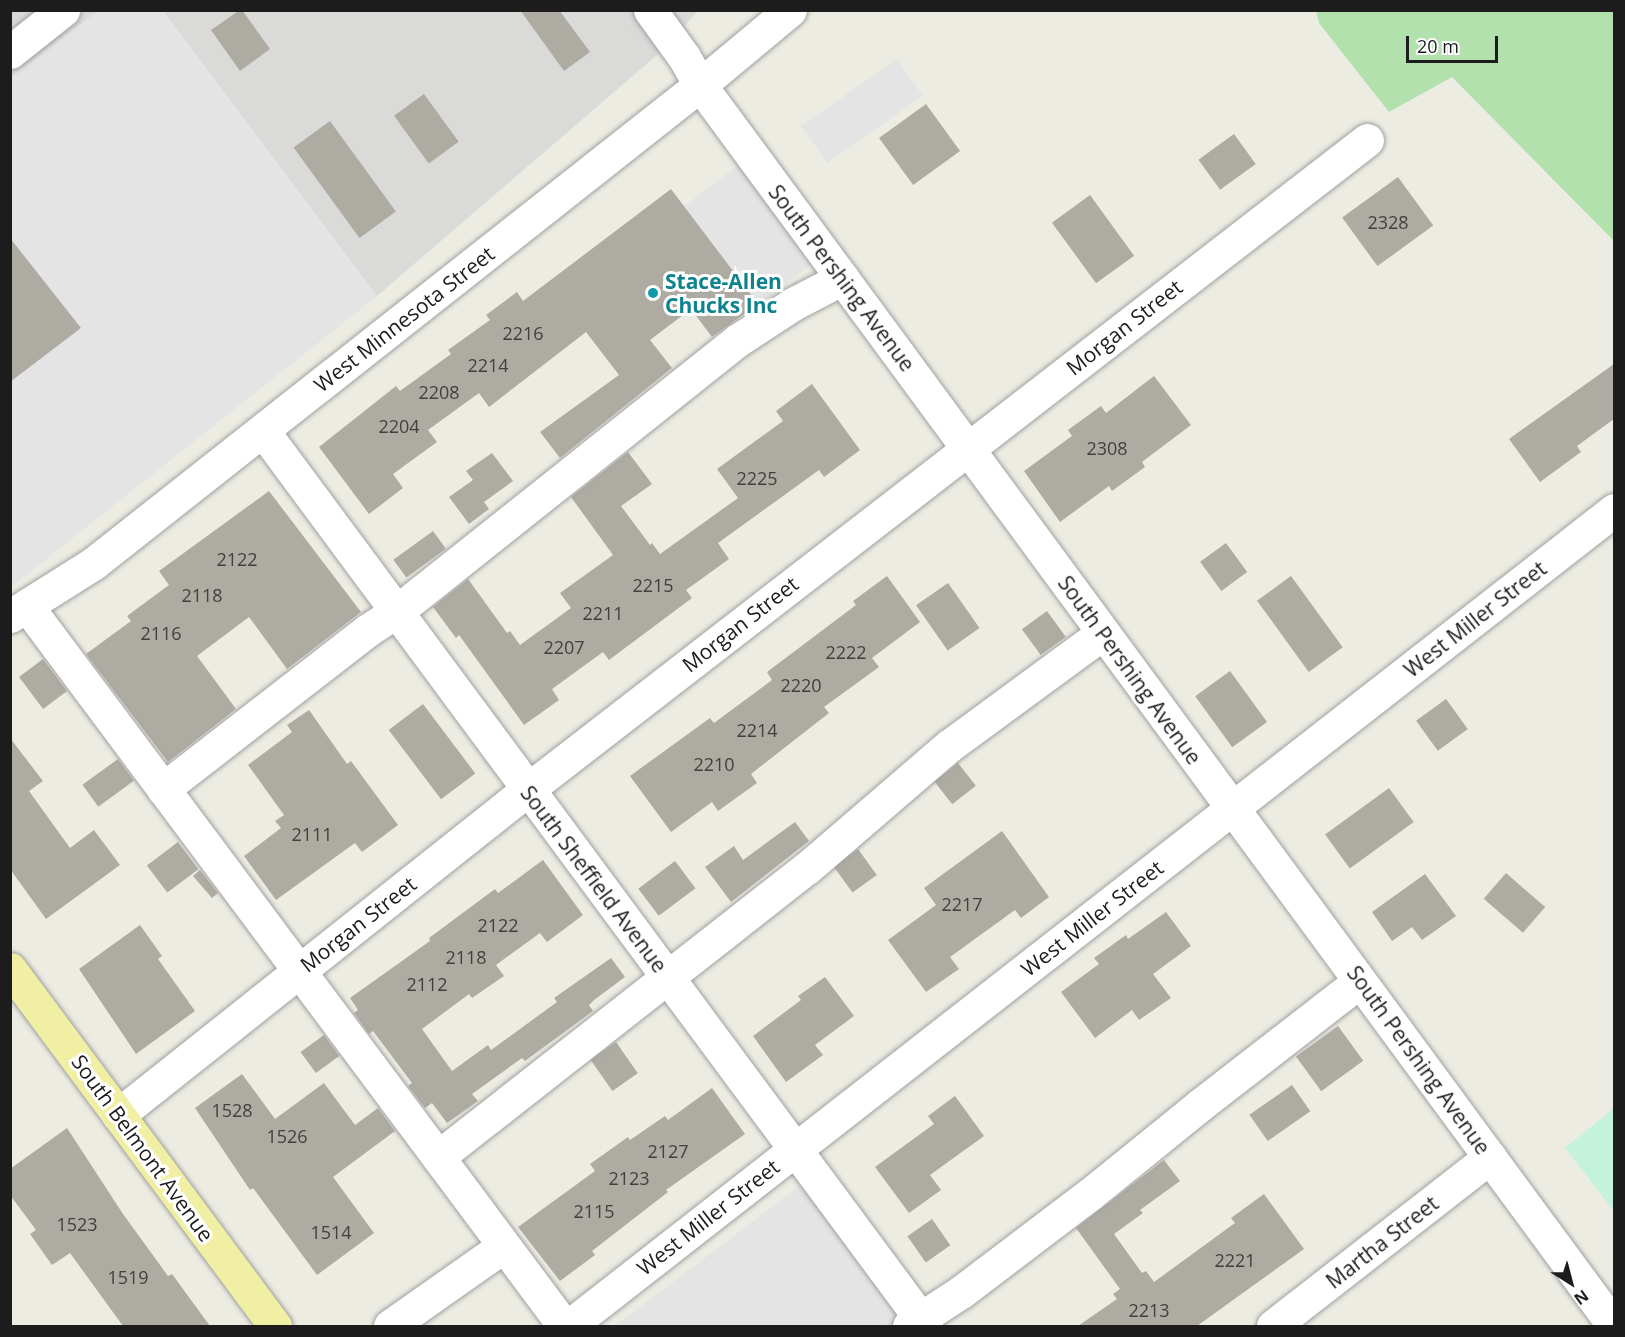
<!DOCTYPE html>
<style>
body{margin:0}
#map{position:relative;width:1625px;height:1337px;overflow:hidden;background:#ecece3;font-family:"Open Sans",sans-serif}
div>[style]{position:absolute}
[style*='--x']{left:calc(var(--x)*1px);top:calc(var(--y)*1px);width:calc(var(--w)*1px);rotate:calc(var(--a)*1deg)}
.residential>*{inset:0;background:#dadad9}
.grass>*{inset:0;background:#b3e1ae}
.park>*{inset:0;background:#c4f2db}
.parking>*{inset:0;background:#e4e4e4;transform-origin:0 0}
.building>*{inset:0;background:#aeaca2;transform-origin:0 0}
.roads{filter:drop-shadow(0 0 2px #a0a0a0) drop-shadow(0 0 2px #a0a0a0)}
.minor>*{height:33px;margin:-16.5px;padding:0 16.5px;transform-origin:16.5px;border-radius:16.5px;background:#fff}
.major>*{height:33px;margin:-16.5px;padding:0 16.5px;transform-origin:16.5px;border-radius:16.5px;background:#f1efa4}
.dots>*{width:16px;height:16px;translate:-50% -50%;box-sizing:border-box;border:3px solid #fff;border-radius:50%}
span{translate:-50% -50%;white-space:nowrap;text-align:center;line-height:1.15;-webkit-text-stroke:6px #fff;paint-order:stroke}
.number-label{font-size:18px;color:#40403e}
.number-label span{-webkit-text-stroke-width:0}
.street-label{font-size:21px;color:#1c1c1c}
.culture-label{font-size:21px;color:#0d838f;font-weight:700}
.left{translate:0 -50%;text-align:left}
.frame{position:absolute;inset:0;border:12px solid #1c1c1c;pointer-events:none}
.north{position:absolute;left:1541px;top:1253px;width:60px;height:60px;-webkit-text-stroke:4px #fff;paint-order:stroke;rotate:144deg;font-size:16px;font-weight:700;line-height:24px;text-align:center;color:#1c1c1c}
.north::after{content:'';display:block;margin:auto;width:21px;height:27px;background:#1c1c1c;clip-path:polygon(50% 0,100% 100%,50% 72%,0 100%)}
.scale{position:absolute;left:1406px;top:36px;width:92px;height:27px;box-sizing:border-box;border:3px solid #1c1c1c;border-top:0;padding-left:8px;font-size:18px;line-height:21px;white-space:nowrap;color:#1c1c1c;-webkit-text-stroke:4px #fff;paint-order:stroke}
</style>
<div id="map">
<div class="residential">
<div style="clip-path:polygon(11px 11px,98px 11px,11px 78px)"></div>
<div style="clip-path:polygon(163px 11px,698px 11px,657px 55px,377px 296px)"></div>
</div>
<div class="grass">
<div style="clip-path:polygon(1316px 11px,1614px 11px,1614px 241px,1452px 77px,1389px 112px,1319px 23px)"></div>
</div>
<div class="park">
<div style="clip-path:polygon(1614px 1108px,1614px 1211px,1565px 1148px)"></div>
</div>
<div class="parking">
<div style="clip-path:polygon(98px 11px,163px 11px,377px 296px,11px 587px,10px 78px)"></div>
<div style="left:897px;top:59px;width:45px;height:117px;rotate:55deg"></div>
<div style="left:739px;top:165px;width:123px;height:69px;rotate:53deg"></div>
<div style="clip-path:polygon(805px 1182px,909px 1319px,899px 1326px,615px 1326px)"></div>
</div>
<div class="building">
<div style="clip-path:polygon(240px 10px,242px 10px,270px 49px,240px 71px,211px 30px)"></div>
<div style="clip-path:polygon(520px 10px,559px 10px,590px 52px,564px 71px)"></div>
<div style="left:424px;top:94px;width:59px;height:37px;rotate:54deg"></div>
<div style="left:926px;top:104px;width:58px;height:58px;rotate:54deg"></div>
<div style="left:330px;top:121px;width:112px;height:45px;rotate:54deg"></div>
<div style="left:1234px;top:134px;width:37px;height:44px;rotate:54deg"></div>
<div style="left:1398px;top:177px;width:60px;height:69px;rotate:54deg"></div>
<div style="clip-path:polygon(671px 189px,758px 304px,712px 337px,691px 309px,650px 340px,672px 368px,560px 458px,540px 432px,619px 375px,586px 332px,489px 407px,479px 393px,428px 430px,437px 442px,393px 474px,403px 488px,369px 514px,319px 447px,396px 386px,400px 391px,451px 354px,448px 350px,490px 320px,486px 315px,517px 292px,523px 301px)"></div>
<div style="left:1090px;top:195px;width:75px;height:47px;rotate:54deg"></div>
<div style="clip-path:polygon(10px 238px,81px 328px,10px 382px)"></div>
<div style="clip-path:polygon(1614px 364px,1614px 419px,1577px 446px,1581px 452px,1540px 482px,1509px 439px)"></div>
<div style="clip-path:polygon(1154px 376px,1191px 425px,1142px 462px,1145px 467px,1112px 491px,1109px 486px,1060px 522px,1024px 471px,1072px 436px,1068px 430px,1101px 406px,1106px 413px)"></div>
<div style="clip-path:polygon(812px 384px,860px 450px,824px 477px,819px 470px,718px 543px,729px 559px,686px 590px,692px 598px,609px 660px,603px 652px,552px 689px,559px 700px,524px 725px,459px 635px,456px 638px,433px 607px,468px 579px,507px 633px,510px 631px,520px 645px,571px 608px,560px 593px,613px 555px,571px 497px,628px 452px,652px 484px,621px 506px,650px 545px,652px 543px,660px 554px,738px 498px,717px 469px,783px 421px,776px 411px)"></div>
<div style="clip-path:polygon(492px 453px,513px 481px,484px 502px,489px 509px,469px 524px,449px 497px,473px 480px,466px 471px)"></div>
<div style="clip-path:polygon(269px 491px,361px 612px,287px 669px,249px 617px,197px 656px,236px 709px,168px 762px,86px 654px,131px 621px,127px 616px,169px 585px,159px 571px)"></div>
<div style="left:433px;top:531px;width:22px;height:49px;rotate:54deg"></div>
<div style="left:1226px;top:543px;width:36px;height:32px;rotate:54deg"></div>
<div style="clip-path:polygon(887px 576px,920px 622px,872px 658px,879px 667px,824px 707px,829px 713px,751px 774px,757px 783px,718px 811px,712px 802px,671px 832px,630px 776px,710px 718px,714px 723px,772px 680px,767px 672px,856px 605px,853px 601px)"></div>
<div style="left:1291px;top:576px;width:88px;height:42px;rotate:54deg"></div>
<div style="left:948px;top:583px;width:55px;height:39px;rotate:55deg"></div>
<div style="left:1047px;top:611px;width:32px;height:31px;rotate:54deg"></div>
<div style="left:43px;top:659px;width:40px;height:30px;rotate:53deg"></div>
<div style="left:1230px;top:671px;width:63px;height:43px;rotate:54deg"></div>
<div style="left:1446px;top:699px;width:37px;height:37px;rotate:54deg"></div>
<div style="left:423px;top:704px;width:87px;height:43px;rotate:53deg"></div>
<div style="clip-path:polygon(309px 710px,347px 764px,351px 761px,398px 825px,362px 852px,355px 843px,276px 900px,244px 856px,281px 828px,275px 821px,284px 815px,248px 765px,292px 732px,287px 725px)"></div>
<div style="clip-path:polygon(10px 738px,43px 781px,29px 791px,70px 848px,94px 830px,120px 865px,46px 919px,10px 869px)"></div>
<div style="left:118px;top:759px;width:27px;height:44px;rotate:54deg"></div>
<div style="left:958px;top:763px;width:29px;height:30px;rotate:52deg"></div>
<div style="left:1389px;top:788px;width:42px;height:79px;rotate:54deg"></div>
<div style="clip-path:polygon(795px 822px,809px 841px,731px 902px,705px 867px,734px 846px,743px 860px)"></div>
<div style="clip-path:polygon(1002px 831px,1049px 897px,1021px 918px,1015px 910px,950px 957px,959px 969px,926px 992px,888px 940px,936px 905px,924px 888px)"></div>
<div style="left:178px;top:842px;width:34px;height:39px;rotate:53deg"></div>
<div style="left:858px;top:849px;width:32px;height:30px;rotate:54deg"></div>
<div style="clip-path:polygon(543px 860px,583px 915px,547px 942px,540px 933px,496px 965px,504px 976px,472px 998px,469px 994px,422px 1029px,452px 1071px,488px 1045px,491px 1050px,557px 1002px,554px 998px,611px 958px,625px 977px,594px 1000px,589px 1005px,593px 1011px,525px 1061px,522px 1058px,472px 1094px,478px 1101px,447px 1123px,432px 1103px,425px 1108px,408px 1086px,412px 1083px,373px 1031px,369px 1034px,354px 1013px,358px 1010px,350px 998px,430px 941px,429px 938px,495px 889px,498px 893px)"></div>
<div style="left:675px;top:861px;width:34px;height:46px;rotate:53deg"></div>
<div style="clip-path:polygon(200px 870px,218px 893px,212px 898px,193px 876px)"></div>
<div style="left:1506px;top:873px;width:52px;height:34px;rotate:41deg"></div>
<div style="clip-path:polygon(1425px 874px,1456px 916px,1422px 940px,1412px 927px,1392px 941px,1372px 912px)"></div>
<div style="clip-path:polygon(1166px 912px,1191px 946px,1153px 974px,1171px 998px,1139px 1020px,1132px 1010px,1095px 1038px,1061px 992px,1099px 964px,1094px 958px,1126px 935px,1128px 939px)"></div>
<div style="clip-path:polygon(140px 925px,162px 956px,158px 959px,195px 1011px,136px 1054px,79px 969px)"></div>
<div style="clip-path:polygon(825px 977px,854px 1016px,815px 1045px,823px 1055px,786px 1082px,753px 1036px,801px 1000px,798px 996px)"></div>
<div style="left:1338px;top:1026px;width:43px;height:52px;rotate:54deg"></div>
<div style="left:324px;top:1035px;width:26px;height:29px;rotate:54deg"></div>
<div style="left:616px;top:1042px;width:38px;height:31px;rotate:55deg"></div>
<div style="clip-path:polygon(242px 1074px,275px 1119px,324px 1083px,355px 1125px,378px 1108px,395px 1131px,333px 1177px,374px 1233px,317px 1275px,253px 1188px,250px 1190px,195px 1108px)"></div>
<div style="left:1292px;top:1085px;width:32px;height:52px;rotate:55deg"></div>
<div style="clip-path:polygon(712px 1088px,745px 1134px,666px 1190px,668px 1192px,592px 1251px,595px 1255px,560px 1281px,518px 1227px,595px 1171px,590px 1164px,628px 1137px,630px 1140px,665px 1116px,668px 1120px)"></div>
<div style="clip-path:polygon(955px 1096px,984px 1136px,930px 1175px,941px 1190px,909px 1213px,875px 1167px,934px 1124px,928px 1116px)"></div>
<div style="clip-path:polygon(67px 1128px,123px 1214px,168px 1276px,172px 1274px,210px 1326px,123px 1326px,70px 1253px,52px 1265px,30px 1234px,36px 1230px,10px 1195px,10px 1169px)"></div>
<div style="clip-path:polygon(1164px 1160px,1180px 1181px,1140px 1210px,1143px 1213px,1114px 1234px,1142px 1273px,1146px 1271px,1154px 1282px,1235px 1223px,1231px 1218px,1264px 1194px,1304px 1249px,1197px 1326px,1078px 1326px,1117px 1299px,1113px 1294px,1120px 1289px,1076px 1228px)"></div>
<div style="left:932px;top:1219px;width:32px;height:30px;rotate:55deg"></div>
</div>
<div class="roads">
<div class="minor">
<div style="--x:650;--y:10;--w:58;--a:54.1"></div>
<div style="--x:684;--y:57;--w:32;--a:60"></div>
<div style="--x:700;--y:85;--w:1541;--a:53.63"></div>
<div style="--x:10;--y:52;--w:68;--a:-38.4"></div>
<div style="--x:263;--y:431;--w:1114;--a:53.47"></div>
<div style="--x:27;--y:606;--w:898;--a:53.28"></div>
<div style="--x:10;--y:616;--w:99;--a:-32.2"></div>
<div style="--x:94;--y:563;--w:772;--a:-38.27"></div>
<div style="--x:700;--y:85;--w:117;--a:-39.8"></div>
<div style="--x:163;--y:789;--w:259;--a:-37.8"></div>
<div style="--x:368;--y:630;--w:33;--a:-33"></div>
<div style="--x:396;--y:612;--w:437;--a:-38.5"></div>
<div style="--x:738;--y:340;--w:66;--a:-33.2"></div>
<div style="--x:793;--y:304;--w:56;--a:-27.5"></div>
<div style="--x:118;--y:1115;--w:522;--a:-38.47"></div>
<div style="--x:527;--y:790;--w:1062;--a:-37.73"></div>
<div style="--x:438;--y:1157;--w:469;--a:-38.1"></div>
<div style="--x:807;--y:868;--w:187;--a:-40.7"></div>
<div style="--x:949;--y:746;--w:191;--a:-36.3"></div>
<div style="--x:390;--y:1326;--w:139;--a:-35.1"></div>
<div style="--x:569;--y:1326;--w:1326;--a:-37.98"></div>
<div style="--x:909;--y:1326;--w:62;--a:-33.2"></div>
<div style="--x:961;--y:1292;--w:161;--a:-37.2"></div>
<div style="--x:1089;--y:1195;--w:143;--a:-39"></div>
<div style="--x:1200;--y:1105;--w:202;--a:-37.8"></div>
<div style="--x:1273;--y:1326;--w:275;--a:-37.9"></div>
</div>
<div class="major">
<div style="--x:10;--y:969;--w:445;--a:53.4"></div>
</div>
</div>
<div class="dots">
<div style="left:653px;top:293px;background:#0f9aa8"></div>
</div>
<div class="number-label">
<span style="left:1388px;top:222px">2328</span>
<span style="left:523px;top:333px">2216</span>
<span style="left:488px;top:365px">2214</span>
<span style="left:439px;top:392px">2208</span>
<span style="left:399px;top:426px">2204</span>
<span style="left:1107px;top:448px">2308</span>
<span style="left:757px;top:478px">2225</span>
<span style="left:237px;top:559px">2122</span>
<span style="left:653px;top:585px">2215</span>
<span style="left:202px;top:595px">2118</span>
<span style="left:603px;top:613px">2211</span>
<span style="left:161px;top:633px">2116</span>
<span style="left:564px;top:647px">2207</span>
<span style="left:846px;top:652px">2222</span>
<span style="left:801px;top:685px">2220</span>
<span style="left:757px;top:730px">2214</span>
<span style="left:714px;top:764px">2210</span>
<span style="left:312px;top:834px">2111</span>
<span style="left:962px;top:904px">2217</span>
<span style="left:498px;top:925px">2122</span>
<span style="left:466px;top:957px">2118</span>
<span style="left:427px;top:984px">2112</span>
<span style="left:232px;top:1110px">1528</span>
<span style="left:287px;top:1136px">1526</span>
<span style="left:668px;top:1151px">2127</span>
<span style="left:629px;top:1178px">2123</span>
<span style="left:594px;top:1211px">2115</span>
<span style="left:77px;top:1224px">1523</span>
<span style="left:331px;top:1232px">1514</span>
<span style="left:1235px;top:1260px">2221</span>
<span style="left:128px;top:1277px">1519</span>
<span style="left:1149px;top:1310px">2213</span>
</div>
<div class="street-label">
<span style="left:842px;top:278px;rotate:53deg">South Pershing Avenue</span>
<span style="left:404px;top:319px;rotate:-38deg">West Minnesota Street</span>
<span style="left:1124px;top:327px;rotate:-38deg">Morgan Street</span>
<span style="left:1475px;top:619px;rotate:-38deg">West Miller Street</span>
<span style="left:740px;top:624px;rotate:-38deg">Morgan Street</span>
<span style="left:1130px;top:670px;rotate:54deg">South Pershing Avenue</span>
<span style="left:594px;top:879px;rotate:53deg">South Sheffield Avenue</span>
<span style="left:1092px;top:918px;rotate:-38deg">West Miller Street</span>
<span style="left:358px;top:924px;rotate:-38deg">Morgan Street</span>
<span style="left:1419px;top:1060px;rotate:54deg">South Pershing Avenue</span>
<span style="left:143px;top:1148px;rotate:54deg">South Belmont Avenue</span>
<span style="left:708px;top:1217px;rotate:-38deg">West Miller Street</span>
<span style="left:1382px;top:1242px;rotate:-38deg">Martha Street</span>
</div>
<div class="culture-label">
<span class="left" style="left:665px;top:293px">Stace-Allen<br>Chucks Inc</span>
</div>
<div class="frame"></div>
<div class="north">N</div>
<div class="scale">20 m</div>
</div>
